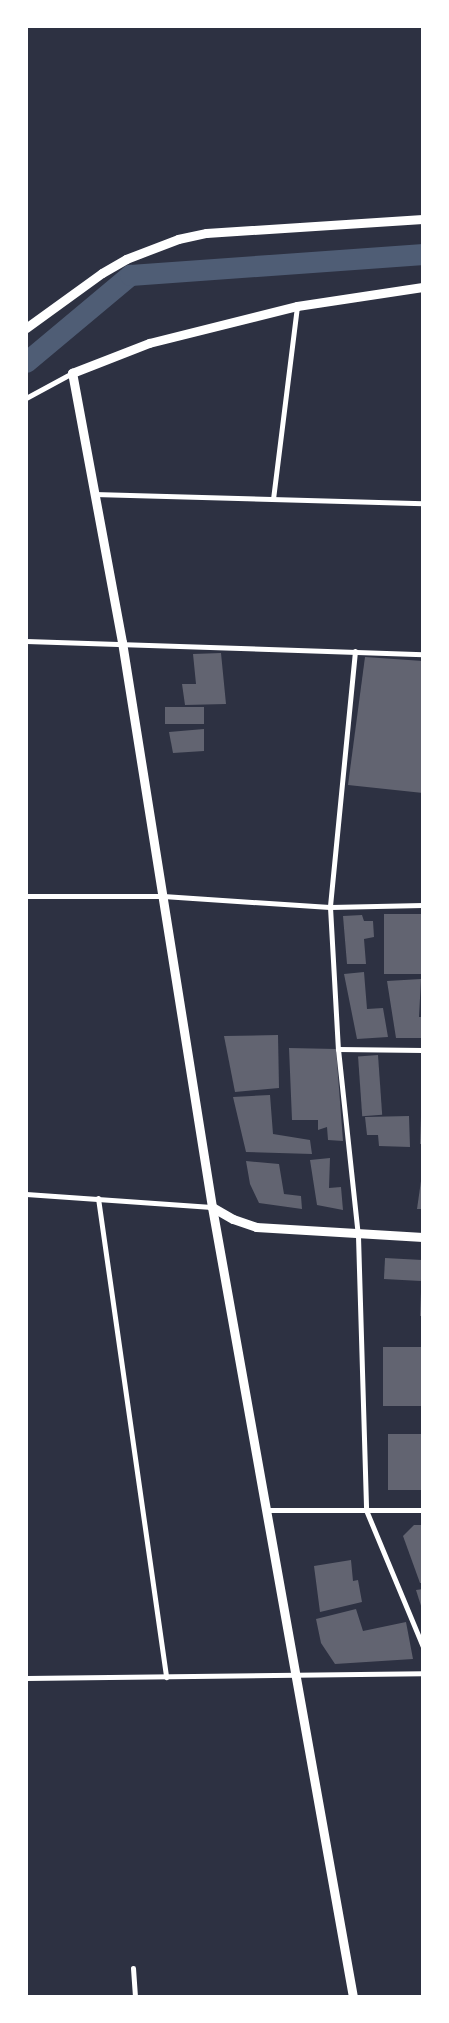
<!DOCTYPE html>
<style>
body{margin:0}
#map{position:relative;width:449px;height:2023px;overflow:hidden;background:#2d3142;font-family:"Alegreya Sans",sans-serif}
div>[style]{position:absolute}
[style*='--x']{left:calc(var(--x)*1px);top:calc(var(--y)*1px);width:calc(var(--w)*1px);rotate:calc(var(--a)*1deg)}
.canal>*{height:21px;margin:-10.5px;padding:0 10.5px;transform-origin:10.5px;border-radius:10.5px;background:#4f5d75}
.building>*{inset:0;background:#626471;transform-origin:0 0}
.minor>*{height:5px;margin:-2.5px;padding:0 2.5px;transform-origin:2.5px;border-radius:2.5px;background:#fff}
.tertiary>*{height:9px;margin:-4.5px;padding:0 4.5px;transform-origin:4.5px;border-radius:4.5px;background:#fff}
span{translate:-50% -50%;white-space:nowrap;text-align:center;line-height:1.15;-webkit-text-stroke:5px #fff;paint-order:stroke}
.frame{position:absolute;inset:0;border:28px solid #fff;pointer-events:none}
</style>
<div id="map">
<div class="canal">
<div style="--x:26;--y:362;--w:136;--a:-39.9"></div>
<div style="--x:130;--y:275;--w:294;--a:-4.1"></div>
</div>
<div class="building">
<div style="clip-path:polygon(221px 653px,226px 704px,185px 705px,182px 684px,196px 684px,193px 654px)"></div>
<div style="clip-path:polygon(365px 657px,423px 661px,423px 793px,348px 785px)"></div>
<div style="left:204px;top:707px;width:17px;height:39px;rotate:90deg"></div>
<div style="clip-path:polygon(204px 729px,204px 751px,173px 753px,169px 732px)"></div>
<div style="left:384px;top:914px;width:39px;height:60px"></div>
<div style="clip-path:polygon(362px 915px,364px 921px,373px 921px,374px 937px,364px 939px,366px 964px,347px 964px,343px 916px)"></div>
<div style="clip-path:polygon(364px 972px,367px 1009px,383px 1008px,388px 1037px,357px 1039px,344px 974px)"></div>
<div style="clip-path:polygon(421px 979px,419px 1017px,423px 1017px,423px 1038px,396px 1038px,387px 981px)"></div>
<div style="clip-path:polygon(278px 1035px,279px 1088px,235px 1092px,224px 1036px)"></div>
<div style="clip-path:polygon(289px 1048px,336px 1049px,343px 1141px,328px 1140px,327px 1127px,318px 1130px,318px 1120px,292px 1120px)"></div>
<div style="left:378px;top:1055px;width:60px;height:20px;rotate:86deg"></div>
<div style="clip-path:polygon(270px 1095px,273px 1134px,310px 1140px,312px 1154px,246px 1152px,233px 1097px)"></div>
<div style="clip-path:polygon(409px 1116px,410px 1147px,379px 1146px,378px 1135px,367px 1135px,365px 1117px)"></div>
<div style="clip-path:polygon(421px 1117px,423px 1144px,420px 1144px)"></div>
<div style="clip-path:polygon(330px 1158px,329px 1188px,341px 1187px,343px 1210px,317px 1205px,310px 1160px)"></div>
<div style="clip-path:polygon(246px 1161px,279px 1164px,284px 1194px,301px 1196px,302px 1209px,259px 1203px,250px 1184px)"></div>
<div style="clip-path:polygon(422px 1174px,423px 1209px,417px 1209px)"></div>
<div style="left:422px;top:1260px;width:21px;height:37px;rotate:93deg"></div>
<div style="clip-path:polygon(421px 1292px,423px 1292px,423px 1316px,420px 1316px)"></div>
<div style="left:383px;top:1347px;width:40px;height:59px"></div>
<div style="left:423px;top:1434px;width:56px;height:35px;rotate:90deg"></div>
<div style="clip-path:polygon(414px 1525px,423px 1525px,423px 1583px,420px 1583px,403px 1536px)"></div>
<div style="clip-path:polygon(351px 1560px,353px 1581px,358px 1580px,362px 1602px,320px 1612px,314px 1566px)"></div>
<div style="clip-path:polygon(423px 1589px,423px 1609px,422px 1609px,416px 1590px)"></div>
<div style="clip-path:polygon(356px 1609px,363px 1631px,406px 1622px,413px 1659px,335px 1664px,321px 1643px,316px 1619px)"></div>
</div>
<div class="minor">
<div style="--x:26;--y:398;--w:52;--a:-28.5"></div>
<div style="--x:94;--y:494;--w:329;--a:1.6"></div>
<div style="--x:273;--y:499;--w:194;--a:-82.9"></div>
<div style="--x:26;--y:641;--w:397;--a:1.9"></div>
<div style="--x:355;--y:651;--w:257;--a:95.6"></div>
<div style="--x:330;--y:907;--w:142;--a:86.8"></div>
<div style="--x:338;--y:1049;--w:188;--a:83.9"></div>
<div style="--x:358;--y:1236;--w:274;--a:88.3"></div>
<div style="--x:366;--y:1510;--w:148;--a:67.4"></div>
<div style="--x:26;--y:896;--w:137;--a:0"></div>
<div style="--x:163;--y:896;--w:167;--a:3.8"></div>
<div style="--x:330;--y:907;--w:93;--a:-1.2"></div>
<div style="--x:338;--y:1049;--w:85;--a:0.7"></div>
<div style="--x:26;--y:1194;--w:186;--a:4"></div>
<div style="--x:98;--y:1198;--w:484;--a:81.9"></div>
<div style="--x:267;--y:1510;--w:156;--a:0"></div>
<div style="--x:26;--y:1678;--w:397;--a:-0.7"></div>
<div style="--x:133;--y:1968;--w:29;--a:86"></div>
</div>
<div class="tertiary">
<div style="--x:26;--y:328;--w:94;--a:-35.9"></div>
<div style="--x:102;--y:273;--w:28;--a:-30"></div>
<div style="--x:126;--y:259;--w:56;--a:-21"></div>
<div style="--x:178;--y:239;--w:29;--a:-12"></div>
<div style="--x:206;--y:233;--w:217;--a:-3.7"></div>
<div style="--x:212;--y:1207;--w:24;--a:30"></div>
<div style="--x:233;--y:1219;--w:24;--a:19"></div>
<div style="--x:256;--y:1227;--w:167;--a:3.4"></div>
<div style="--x:353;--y:1997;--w:802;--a:-100.12"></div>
<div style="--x:212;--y:1207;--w:572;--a:-99.05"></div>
<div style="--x:122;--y:642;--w:274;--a:-100.5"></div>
<div style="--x:72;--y:373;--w:83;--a:-21.3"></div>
<div style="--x:149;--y:343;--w:153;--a:-14"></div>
<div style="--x:297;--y:306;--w:127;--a:-8.6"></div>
</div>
<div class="frame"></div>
</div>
